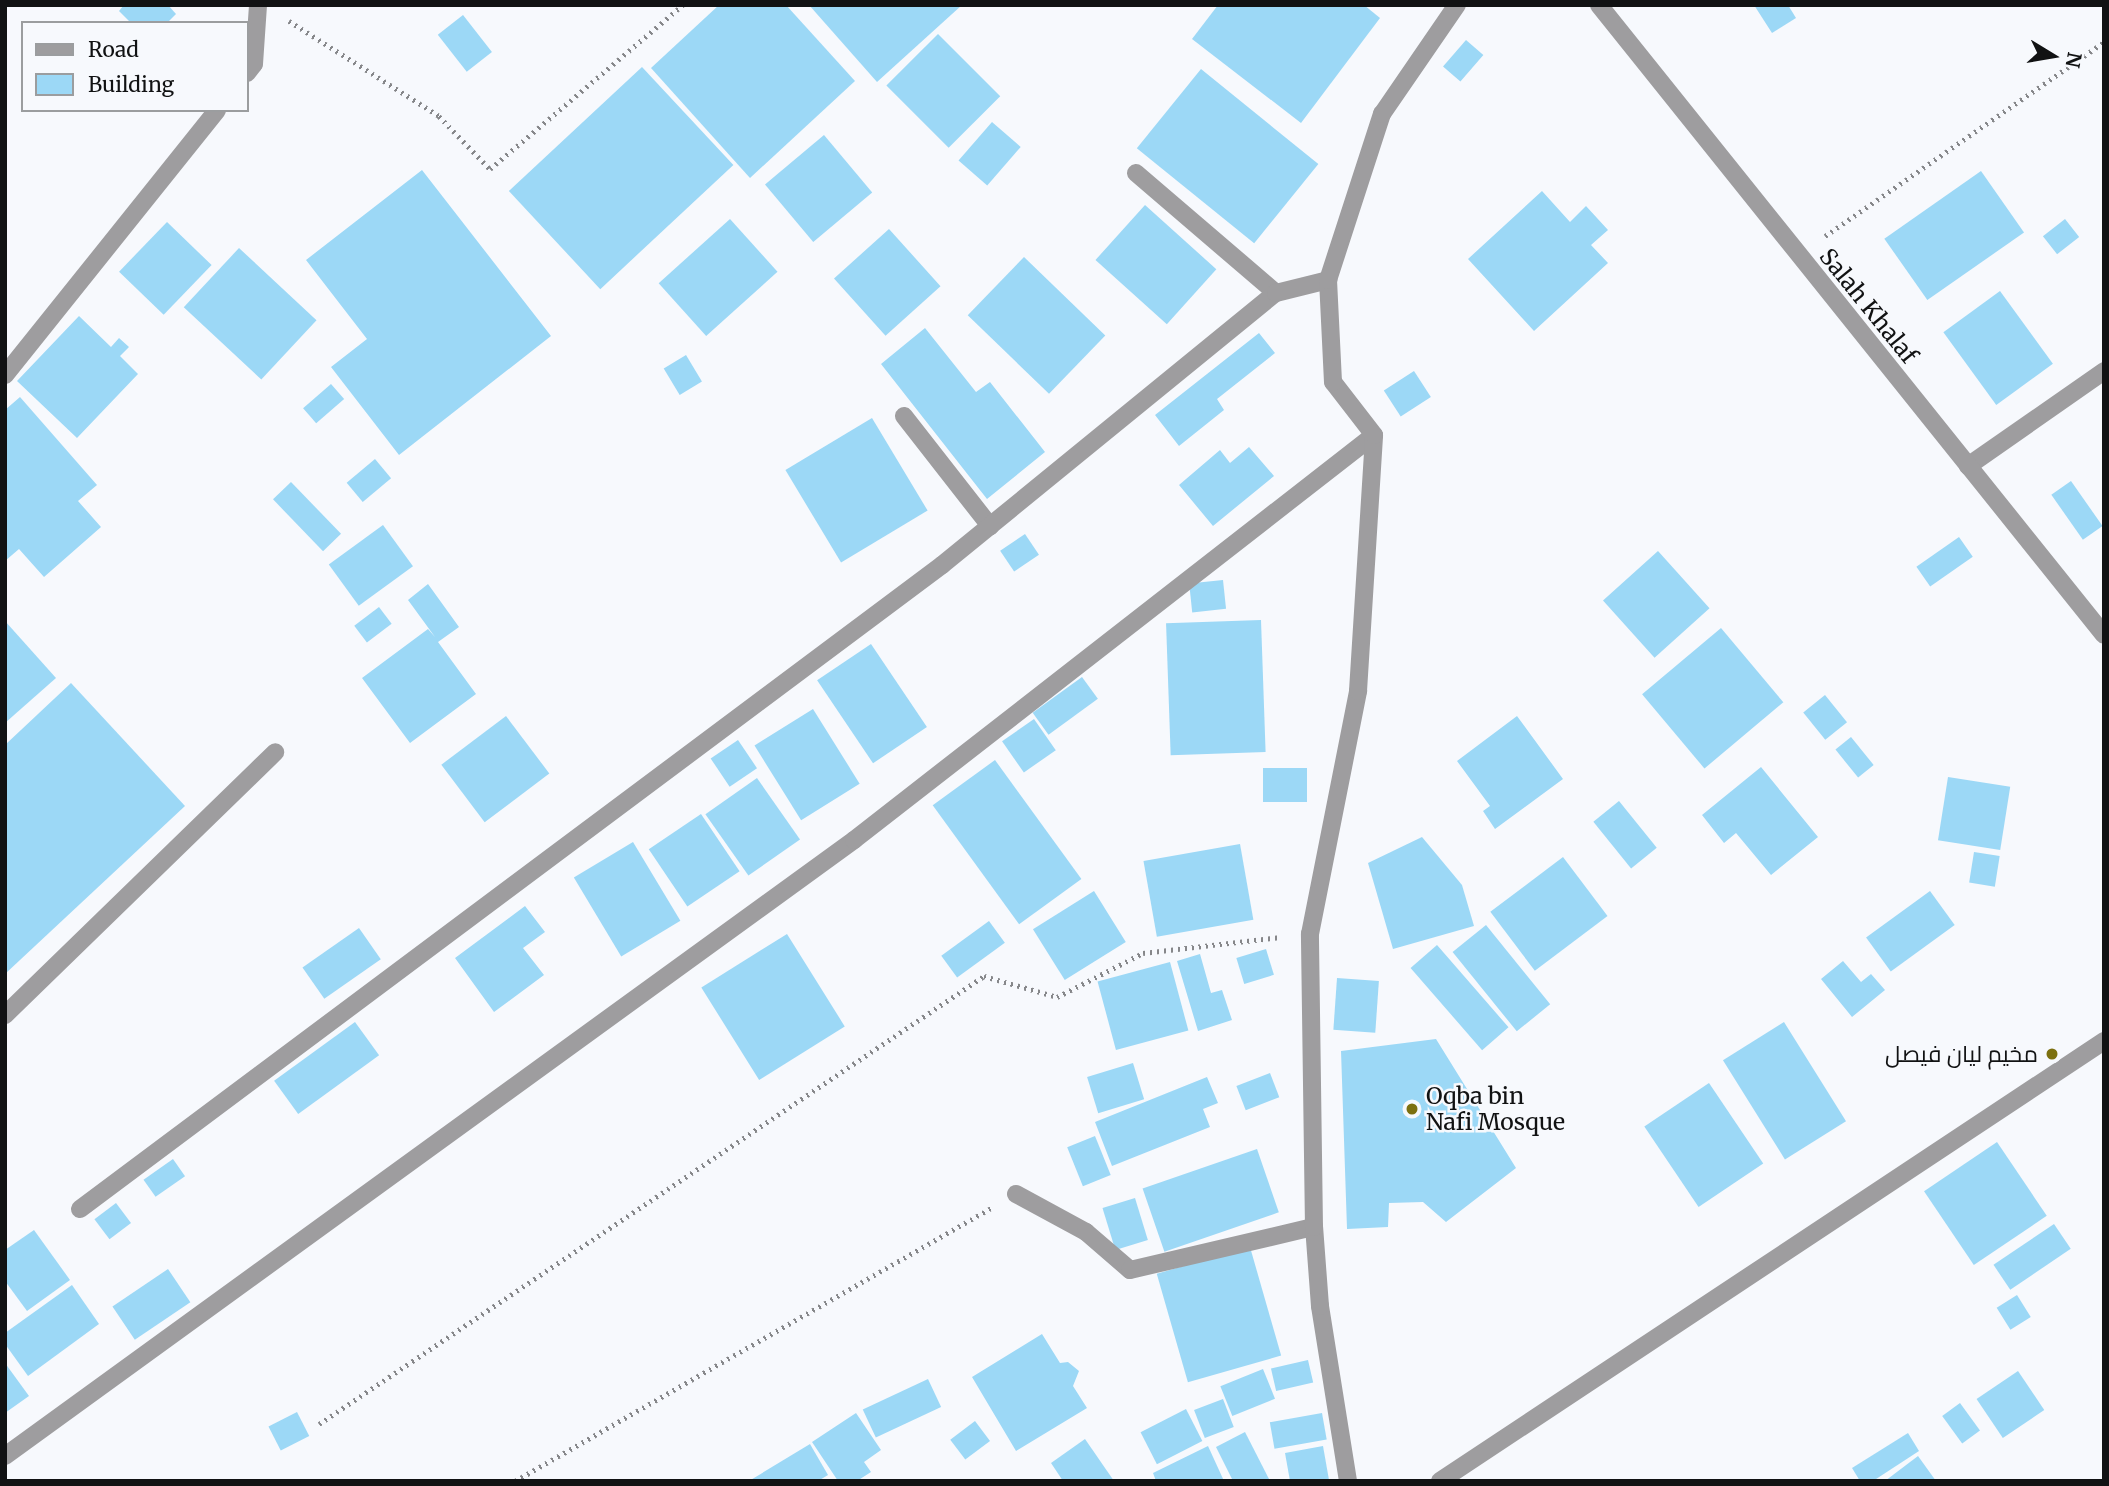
<!DOCTYPE html>
<meta charset="utf-8">
<style>
body{margin:0}
#map{position:relative;width:2109px;height:1486px;overflow:hidden;background:#f7f9fd;font-family:Merriweather,Cairo,serif}
div>[style]{position:absolute}
[style*='--x']{left:calc(var(--x)*1px);top:calc(var(--y)*1px);width:calc(var(--w)*1px);rotate:calc(var(--a)*1deg)}
.building>*{inset:0;background:#9cd8f6;transform-origin:0 0}
.path>*{height:4.5px;margin-top:-2.25px;transform-origin:0;background:repeating-linear-gradient(90deg,#86878a 0 2px,transparent 0 7px)}
.service>*{height:18px;margin:-9px;padding:0 9px;transform-origin:9px;border-radius:9px;background:#9e9d9f}
.minor>*{height:18px;margin:-9px;padding:0 9px;transform-origin:9px;border-radius:9px;background:#9e9d9f}
.tertiary>*{height:18px;margin:-9px;padding:0 9px;transform-origin:9px;border-radius:9px;background:#9e9d9f}
.dots>*{width:19px;height:19px;translate:-50% -50%;box-sizing:border-box;border:4px solid #f7f9fd;border-radius:50%}
span{translate:-50% -50%;white-space:nowrap;text-align:center;line-height:1.15;-webkit-text-stroke:5px #f7f9fd;paint-order:stroke}
.street-label{font-size:23px;color:#111213}
.poi-label{font-size:23px;color:#111213}
.right{translate:-100% -50%;text-align:right}
.left{translate:0 -50%;text-align:left}
.frame{position:absolute;inset:0;border:7px solid #111213;pointer-events:none}
.legend{position:absolute;left:21px;top:21px;width:228px;height:91px;box-sizing:border-box;background:#f7f9fd;border:2px solid #9b9d9f;margin:0;padding:9px 12px;list-style:none;font-size:21px;color:#111213}
.legend li{display:flex;align-items:center;gap:14px;height:35px}
.legend b{width:35px;border:2px solid #9b9d9f}
.north{position:absolute;left:2018px;top:21px;width:70px;height:70px;-webkit-text-stroke:5px #f7f9fd;paint-order:stroke;rotate:101deg;font-size:19px;font-weight:700;line-height:28px;text-align:center;color:#111213}
.north::after{content:'';display:block;margin:auto;width:24px;height:32px;background:#111213;clip-path:polygon(50% 0,100% 100%,50% 72%,0 100%)}
</style>
<div id="map">
<div class="building">
<div style="clip-path:polygon(124px 5px,168px 5px,176px 14px,167px 23px,131px 23px,119px 11px)"></div>
<div style="clip-path:polygon(719px 5px,786px 5px,855px 81px,750px 178px,651px 68px)"></div>
<div style="clip-path:polygon(809px 5px,962px 5px,877px 82px)"></div>
<div style="clip-path:polygon(1218px 5px,1364px 5px,1380px 18px,1301px 123px,1192px 39px)"></div>
<div style="clip-path:polygon(1754px 5px,1788px 5px,1796px 18px,1772px 33px)"></div>
<div style="left:463px;top:15px;width:47px;height:32px;rotate:52deg"></div>
<div style="left:938px;top:34px;width:88px;height:73px;rotate:45deg"></div>
<div style="left:1466px;top:40px;width:23px;height:35px;rotate:41deg"></div>
<div style="left:642px;top:67px;width:134px;height:182px;rotate:47deg"></div>
<div style="left:1201px;top:69px;width:151px;height:102px;rotate:39deg"></div>
<div style="left:992px;top:122px;width:38px;height:51px;rotate:41deg"></div>
<div style="left:824px;top:135px;width:75px;height:77px;rotate:50deg"></div>
<div style="clip-path:polygon(422px 170px,551px 336px,399px 455px,331px 367px,367px 339px,306px 260px)"></div>
<div style="left:1981px;top:171px;width:75px;height:118px;rotate:55deg"></div>
<div style="clip-path:polygon(1542px 191px,1570px 222px,1586px 206px,1608px 230px,1591px 245px,1608px 263px,1534px 331px,1468px 259px)"></div>
<div style="left:1145px;top:205px;width:96px;height:74px;rotate:42deg"></div>
<div style="left:730px;top:219px;width:71px;height:96px;rotate:48deg"></div>
<div style="left:2065px;top:219px;width:23px;height:28px;rotate:52deg"></div>
<div style="left:167px;top:222px;width:62px;height:69px;rotate:44deg"></div>
<div style="left:889px;top:229px;width:77px;height:74px;rotate:48deg"></div>
<div style="left:239px;top:248px;width:106px;height:81px;rotate:43deg"></div>
<div style="left:1024px;top:257px;width:113px;height:81px;rotate:44deg"></div>
<div style="left:2000px;top:291px;width:90px;height:70px;rotate:54deg"></div>
<div style="clip-path:polygon(79px 316px,111px 347px,119px 338px,129px 347px,120px 356px,138px 374px,77px 438px,17px 381px)"></div>
<div style="clip-path:polygon(925px 328px,976px 392px,990px 382px,1045px 452px,987px 499px,881px 364px)"></div>
<div style="clip-path:polygon(1259px 333px,1275px 353px,1217px 399px,1224px 410px,1179px 446px,1155px 415px)"></div>
<div style="left:686px;top:355px;width:31px;height:26px;rotate:59deg"></div>
<div style="left:1414px;top:371px;width:31px;height:36px;rotate:57deg"></div>
<div style="left:331px;top:384px;width:20px;height:37px;rotate:49deg"></div>
<div style="clip-path:polygon(20px 397px,97px 485px,78px 501px,101px 527px,44px 577px,19px 549px,5px 561px,5px 410px)"></div>
<div style="left:872px;top:418px;width:108px;height:101px;rotate:59deg"></div>
<div style="clip-path:polygon(1249px 447px,1274px 476px,1213px 526px,1179px 485px,1220px 450px,1230px 463px)"></div>
<div style="left:375px;top:459px;width:25px;height:37px;rotate:50deg"></div>
<div style="left:2071px;top:481px;width:55px;height:24px;rotate:55deg"></div>
<div style="left:291px;top:482px;width:72px;height:25px;rotate:46deg"></div>
<div style="left:383px;top:525px;width:51px;height:67px;rotate:54deg"></div>
<div style="left:1025px;top:534px;width:25px;height:30px;rotate:56deg"></div>
<div style="left:1959px;top:537px;width:24px;height:52px;rotate:55deg"></div>
<div style="left:1658px;top:551px;width:77px;height:74px;rotate:48deg"></div>
<div style="left:1223px;top:580px;width:29px;height:34px;rotate:84deg"></div>
<div style="clip-path:polygon(428px 584px,459px 627px,438px 642px,476px 694px,410px 743px,362px 678px,428px 629px,435px 637px,408px 600px)"></div>
<div style="left:379px;top:607px;width:21px;height:31px;rotate:53deg"></div>
<div style="left:1261px;top:620px;width:132px;height:95px;rotate:88deg"></div>
<div style="clip-path:polygon(5px 621px,56px 678px,5px 723px)"></div>
<div style="left:1721px;top:628px;width:97px;height:103px;rotate:50deg"></div>
<div style="left:871px;top:644px;width:100px;height:65px;rotate:56deg"></div>
<div style="left:1082px;top:677px;width:27px;height:61px;rotate:54deg"></div>
<div style="clip-path:polygon(71px 683px,185px 806px,5px 974px,5px 745px)"></div>
<div style="left:1825px;top:695px;width:35px;height:28px;rotate:51deg"></div>
<div style="left:813px;top:709px;width:88px;height:69px;rotate:58deg"></div>
<div style="left:506px;top:716px;width:72px;height:81px;rotate:53deg"></div>
<div style="clip-path:polygon(1517px 716px,1563px 779px,1495px 829px,1483px 811px,1490px 806px,1457px 761px)"></div>
<div style="left:1034px;top:719px;width:38px;height:39px;rotate:55deg"></div>
<div style="left:1851px;top:737px;width:36px;height:20px;rotate:51deg"></div>
<div style="left:738px;top:740px;width:34px;height:33px;rotate:56deg"></div>
<div style="left:995px;top:760px;width:147px;height:77px;rotate:54deg"></div>
<div style="clip-path:polygon(1761px 767px,1818px 837px,1771px 875px,1736px 833px,1724px 843px,1702px 815px)"></div>
<div style="left:1263px;top:768px;width:44px;height:34px"></div>
<div style="left:1948px;top:777px;width:63px;height:64px;rotate:9deg"></div>
<div style="left:757px;top:778px;width:75px;height:63px;rotate:55deg"></div>
<div style="left:1619px;top:801px;width:60px;height:33px;rotate:51deg"></div>
<div style="left:701px;top:814px;width:69px;height:63px;rotate:56deg"></div>
<div style="clip-path:polygon(1422px 837px,1462px 885px,1474px 926px,1393px 949px,1368px 863px)"></div>
<div style="left:633px;top:842px;width:92px;height:69px;rotate:59deg"></div>
<div style="left:1240px;top:844px;width:77px;height:98px;rotate:80deg"></div>
<div style="left:1974px;top:852px;width:26px;height:31px;rotate:9deg"></div>
<div style="left:1563px;top:857px;width:74px;height:91px;rotate:53deg"></div>
<div style="left:1094px;top:891px;width:60px;height:72px;rotate:58deg"></div>
<div style="left:1930px;top:891px;width:42px;height:79px;rotate:54deg"></div>
<div style="clip-path:polygon(525px 906px,545px 932px,523px 948px,544px 975px,494px 1012px,455px 958px)"></div>
<div style="left:989px;top:921px;width:27px;height:59px;rotate:54deg"></div>
<div style="left:1486px;top:925px;width:102px;height:43px;rotate:51deg"></div>
<div style="left:359px;top:928px;width:38px;height:69px;rotate:55deg"></div>
<div style="left:787px;top:934px;width:109px;height:101px;rotate:58deg"></div>
<div style="left:1437px;top:945px;width:109px;height:35px;rotate:49deg"></div>
<div style="left:1266px;top:949px;width:27px;height:31px;rotate:73deg"></div>
<div style="clip-path:polygon(1200px 954px,1211px 993px,1222px 990px,1232px 1020px,1198px 1031px,1177px 961px)"></div>
<div style="clip-path:polygon(1843px 961px,1861px 982px,1871px 974px,1885px 990px,1852px 1017px,1821px 979px)"></div>
<div style="left:1170px;top:962px;width:71px;height:75px;rotate:75deg"></div>
<div style="left:1337px;top:978px;width:42px;height:52px;rotate:4deg"></div>
<div style="left:355px;top:1022px;width:41px;height:100px;rotate:54deg"></div>
<div style="left:1784px;top:1022px;width:117px;height:72px;rotate:58deg"></div>
<div style="clip-path:polygon(1436px 1039px,1516px 1168px,1446px 1222px,1423px 1202px,1389px 1203px,1388px 1227px,1347px 1229px,1341px 1051px)"></div>
<div style="left:1133px;top:1063px;width:38px;height:48px;rotate:73deg"></div>
<div style="left:1270px;top:1073px;width:26px;height:36px;rotate:69deg"></div>
<div style="clip-path:polygon(1207px 1077px,1218px 1103px,1203px 1109px,1210px 1127px,1112px 1166px,1095px 1122px)"></div>
<div style="left:1709px;top:1083px;width:97px;height:78px;rotate:56deg"></div>
<div style="left:1095px;top:1136px;width:42px;height:30px;rotate:68deg"></div>
<div style="left:1997px;top:1142px;width:89px;height:88px;rotate:56deg"></div>
<div style="left:1257px;top:1149px;width:67px;height:121px;rotate:71deg"></div>
<div style="left:173px;top:1159px;width:21px;height:36px;rotate:55deg"></div>
<div style="left:1135px;top:1198px;width:44px;height:34px;rotate:73deg"></div>
<div style="left:116px;top:1203px;width:25px;height:27px;rotate:53deg"></div>
<div style="left:2054px;top:1224px;width:30px;height:73px;rotate:56deg"></div>
<div style="clip-path:polygon(34px 1230px,70px 1280px,27px 1311px,5px 1281px,5px 1250px)"></div>
<div style="left:1250px;top:1247px;width:113px;height:97px;rotate:74deg"></div>
<div style="left:168px;top:1269px;width:40px;height:67px;rotate:56deg"></div>
<div style="clip-path:polygon(72px 1285px,99px 1324px,28px 1376px,5px 1344px,5px 1333px)"></div>
<div style="left:2017px;top:1295px;width:26px;height:24px;rotate:58deg"></div>
<div style="clip-path:polygon(1042px 1334px,1060px 1363px,1068px 1362px,1079px 1371px,1073px 1386px,1087px 1408px,1016px 1451px,972px 1377px)"></div>
<div style="left:1308px;top:1360px;width:23px;height:38px;rotate:77deg"></div>
<div style="clip-path:polygon(5px 1363px,29px 1396px,5px 1413px)"></div>
<div style="left:1263px;top:1369px;width:32px;height:46px;rotate:68deg"></div>
<div style="left:2018px;top:1371px;width:47px;height:50px;rotate:56deg"></div>
<div style="left:928px;top:1379px;width:31px;height:72px;rotate:65deg"></div>
<div style="left:1223px;top:1399px;width:30px;height:31px;rotate:69deg"></div>
<div style="left:1960px;top:1403px;width:34px;height:22px;rotate:54deg"></div>
<div style="left:1186px;top:1409px;width:36px;height:51px;rotate:63deg"></div>
<div style="left:297px;top:1412px;width:27px;height:32px;rotate:63deg"></div>
<div style="clip-path:polygon(856px 1413px,881px 1450px,864px 1462px,871px 1472px,857px 1481px,838px 1481px,812px 1442px)"></div>
<div style="left:1322px;top:1413px;width:27px;height:53px;rotate:80deg"></div>
<div style="left:975px;top:1421px;width:25px;height:31px;rotate:53deg"></div>
<div style="clip-path:polygon(1245px 1432px,1270px 1481px,1233px 1481px,1216px 1447px)"></div>
<div style="clip-path:polygon(1908px 1433px,1919px 1451px,1873px 1481px,1860px 1481px,1852px 1468px)"></div>
<div style="clip-path:polygon(1085px 1439px,1114px 1481px,1063px 1481px,1051px 1463px)"></div>
<div style="clip-path:polygon(810px 1444px,828px 1475px,818px 1481px,749px 1481px)"></div>
<div style="clip-path:polygon(1208px 1446px,1224px 1481px,1156px 1481px,1153px 1473px)"></div>
<div style="clip-path:polygon(1323px 1446px,1329px 1480px,1290px 1481px,1285px 1453px)"></div>
<div style="clip-path:polygon(1918px 1456px,1936px 1481px,1885px 1481px)"></div>
</div>
<div class="path">
<div style="--x:289;--y:21;--w:178;--a:32.3"></div>
<div style="--x:439;--y:116;--w:74;--a:46.1"></div>
<div style="--x:490;--y:169;--w:253;--a:-40.4"></div>
<div style="--x:1825;--y:236;--w:340;--a:-34.8"></div>
<div style="--x:319;--y:1424;--w:802;--a:-33.97"></div>
<div style="--x:984;--y:976;--w:76;--a:16"></div>
<div style="--x:1057;--y:997;--w:97;--a:-27.1"></div>
<div style="--x:1143;--y:953;--w:139;--a:-6.6"></div>
<div style="--x:515;--y:1481;--w:549;--a:-29.84"></div>
</div>
<div class="service">
<div style="--x:247;--y:73;--w:11;--a:-52"></div>
<div style="--x:254;--y:64;--w:59;--a:-86.1"></div>
<div style="--x:1136;--y:173;--w:184;--a:40.6"></div>
<div style="--x:5;--y:375;--w:339;--a:-51.3"></div>
<div style="--x:904;--y:416;--w:140;--a:52"></div>
<div style="--x:1968;--y:466;--w:166;--a:-34.9"></div>
</div>
<div class="minor">
<div style="--x:5;--y:1015;--w:377;--a:-44.2"></div>
<div style="--x:1016;--y:1194;--w:80;--a:28.5"></div>
<div style="--x:1086;--y:1232;--w:58;--a:40.8"></div>
<div style="--x:1130;--y:1270;--w:189;--a:-13.2"></div>
<div style="--x:80;--y:1209;--w:1076;--a:-36.76"></div>
<div style="--x:942;--y:565;--w:431;--a:-39.2"></div>
<div style="--x:1276;--y:293;--w:54;--a:-14"></div>
<div style="--x:5;--y:1456;--w:1049;--a:-35.96"></div>
<div style="--x:854;--y:840;--w:659;--a:-37.91"></div>
<div style="--x:1348;--y:1481;--w:177;--a:-99.1"></div>
<div style="--x:1320;--y:1306;--w:79;--a:-94.3"></div>
<div style="--x:1314;--y:1227;--w:293;--a:-90.8"></div>
<div style="--x:1310;--y:934;--w:248;--a:-78.8"></div>
<div style="--x:1358;--y:691;--w:256;--a:-86.4"></div>
<div style="--x:1374;--y:435;--w:67;--a:-127.7"></div>
<div style="--x:1333;--y:382;--w:102;--a:-92.8"></div>
<div style="--x:1328;--y:280;--w:175;--a:-72"></div>
<div style="--x:1382;--y:114;--w:132;--a:-55.5"></div>
<div style="--x:1440;--y:1481;--w:797;--a:-33.53"></div>
</div>
<div class="tertiary">
<div style="--x:1599;--y:5;--w:807;--a:51.28"></div>
</div>
<div class="dots">
<div style="left:2052px;top:1054px;background:#7c7010"></div>
<div style="left:1412px;top:1109px;background:#7c7010"></div>
</div>
<div class="street-label">
<span style="left:1868px;top:306px;rotate:51deg">Salah Khalaf</span>
</div>
<div class="poi-label">
<span class="right" style="left:2038px;top:1054px">مخيم ليان فيصل</span>
<span class="left" style="left:1426px;top:1109px">Oqba bin<br>Nafi Mosque</span>
</div>
<div class="frame"></div>
<ul class="legend">
<li><b style="height:9px;background:#9e9d9f"></b>Road</li>
<li><b style="height:19px;background:#9cd8f6"></b>Building</li>
</ul>
<div class="north">N</div>
</div>
